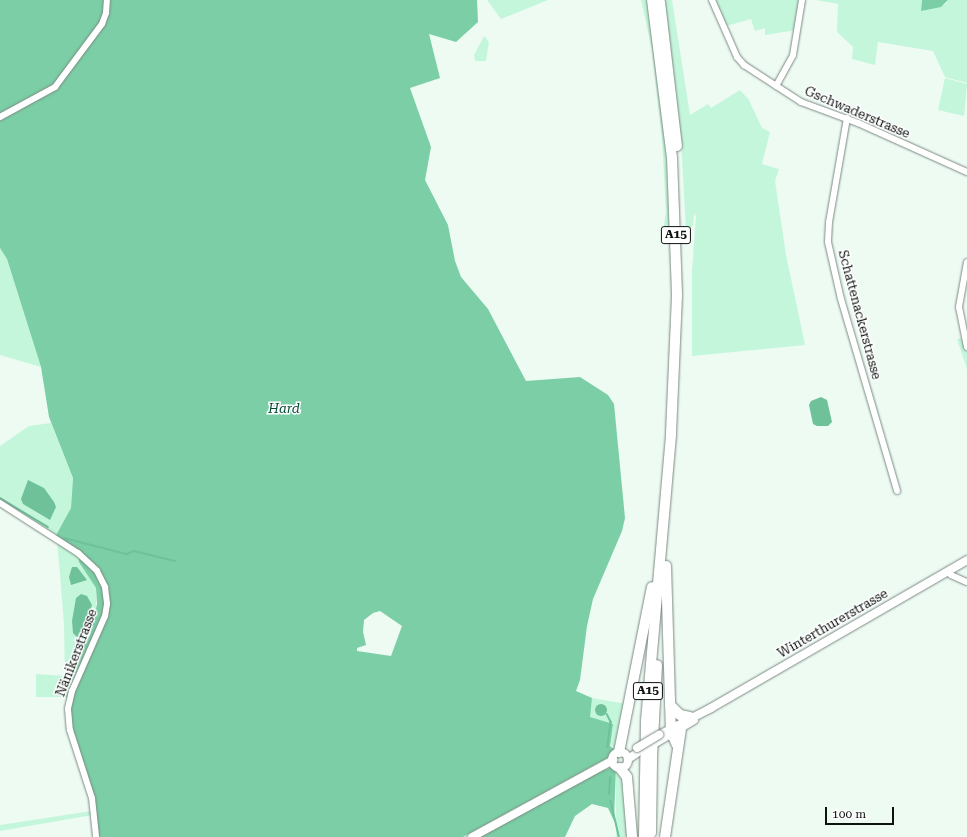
<!DOCTYPE html>
<meta charset="utf-8">
<style>
body{margin:0}
#map{position:relative;width:967px;height:837px;overflow:hidden;background:#edfbf3;font-family:"Roboto Serif",serif}
div>[style]{position:absolute}
[style*='--x']{left:calc(var(--x)*1px);top:calc(var(--y)*1px);width:calc(var(--w)*1px);rotate:calc(var(--a)*1deg)}
.green>*{inset:0;background:#c4f6db}
.forest>*{inset:0;background:#7bcea5}
.water>*{inset:0;background:#6fc19a}
.round{border-radius:50%}
.stream>*{height:1.5px;margin:-0.75px;padding:0 0.75px;transform-origin:0.75px;border-radius:0.75px;background:#6fc19a}
.roads{filter:drop-shadow(0 0 1px #7d8982) drop-shadow(0 0 1px #7d8982)}
.minor>*{height:6px;margin:-3px;padding:0 3px;transform-origin:3px;border-radius:3px;background:#fff}
.major>*{height:8px;margin:-4px;padding:0 4px;transform-origin:4px;border-radius:4px;background:#fff}
.major>.ring{margin:-4px;padding:0;box-sizing:content-box;background:none;border:8px solid #fff;border-radius:50%}
.highway>*{height:10px;margin:-5px;padding:0 5px;transform-origin:5px;border-radius:5px;background:#fff}
.bridges{filter:drop-shadow(0 0 1px #7d8982) drop-shadow(0 0 1px #7d8982)}
.major-bridge>*{height:8px;margin:-4px;padding:0 4px;transform-origin:4px;border-radius:4px;background:#fff}
span{translate:-50% -50%;white-space:nowrap;text-align:center;line-height:1.15;-webkit-text-stroke:3px #fff;paint-order:stroke}
.shield-label span{padding:1px 3px;background:#fff;border:1px solid;border-radius:3px;-webkit-text-stroke-width:0}
.shield-label{font-size:12px;color:#0e1311;font-weight:700}
.street-label{font-size:13px;color:#0e1311}
.park-label{font-size:13px;color:#044a31;font-style:italic}
.scale{position:absolute;left:825px;top:807px;width:69px;height:18px;box-sizing:border-box;border:2px solid #0e1311;border-top:0;padding-left:5px;font-size:12px;line-height:14px;white-space:nowrap;color:#0e1311;-webkit-text-stroke:3px #fff;paint-order:stroke}
</style>
<div id="map">
<div class="green">
<div style="clip-path:polygon(487px 0,548px 0,501px 19px)"></div>
<div style="clip-path:polygon(641px 0,649px 0,669px 173px,669px 236px,663px 231px,666px 212px,662px 139px,652px 49px)"></div>
<div style="clip-path:polygon(663px 0,672px 0,690px 115px,708px 104px,711px 108px,740px 90px,749px 100px,762px 128px,770px 132px,762px 164px,779px 169px,775px 181px,786px 255px,805px 345px,692px 356px,692px 272px,696px 217px,694px 213px,693px 226px,686px 230px,681px 141px)"></div>
<div style="clip-path:polygon(712px 0,802px 0,796px 30px,765px 35px,765px 28px,755px 31px,751px 19px,723px 27px)"></div>
<div style="clip-path:polygon(816px 0,922px 0,921px 10px,946px 4px,948px 0,967px 0,967px 83px,945px 77px,933px 51px,878px 42px,875px 65px,852px 59px,853px 47px,837px 32px,838px 4px)"></div>
<div style="clip-path:polygon(484px 36px,489px 42px,486px 61px,475px 61px,474px 55px)"></div>
<div style="clip-path:polygon(945px 78px,967px 84px,964px 116px,938px 110px)"></div>
<div style="clip-path:polygon(0 248px,7px 259px,41px 367px,0 355px)"></div>
<div style="clip-path:polygon(963px 338px,967px 347px,967px 369px,957px 339px)"></div>
<div style="clip-path:polygon(51px 423px,73px 478px,71px 508px,55px 537px,0 503px,0 446px,29px 426px)"></div>
<div style="clip-path:polygon(57px 539px,78px 553px,79px 562px,90px 575px,96px 588px,96px 616px,90px 635px,84px 643px,79px 658px,71px 672px,65px 677px,62px 697px,36px 697px,36px 674px,65px 676px,64px 624px)"></div>
<div style="clip-path:polygon(592px 698px,626px 704px,615px 750px,589px 717px)"></div>
<div style="clip-path:polygon(610px 756px,622px 776px,627px 837px,616px 837px,616px 766px,472px 837px,463px 837px)"></div>
<div style="clip-path:polygon(98px 810px,98px 814px,0 831px,0 825px)"></div>
</div>
<div class="forest">
<div style="clip-path:polygon(evenodd,0 0,477px 0,478px 22px,456px 42px,429px 34px,440px 78px,410px 88px,431px 147px,425px 180px,448px 225px,455px 261px,461px 277px,488px 309px,526px 381px,580px 377px,608px 395px,614px 404px,625px 518px,622px 531px,593px 599px,587px 626px,580px 680px,576px 691px,592px 698px,590px 717px,613px 724px,610px 746px,615px 750px,609px 757px,463px 837px,96px 837px,94px 811px,72px 736px,70px 698px,62px 697px,65px 677px,71px 672px,84px 643px,90px 635px,97px 604px,96px 588px,79px 562px,78px 553px,55px 537px,71px 508px,73px 478px,49px 417px,41px 367px,7px 259px,0 248px,0 0,380px 611px,402px 626px,391px 656px,357px 651px,357px 648px,366px 645px,363px 632px,364px 620px,373px 613px,380px 611px)"></div>
<div style="clip-path:polygon(922px 0,948px 0,941px 7px,921px 11px)"></div>
<div style="clip-path:polygon(616px 766px,614px 821px,608px 808px,592px 804px,575px 816px,565px 837px,472px 837px,598px 772px)"></div>
</div>
<div class="water">
<div style="clip-path:polygon(821px 397px,827px 400px,832px 422px,828px 426px,817px 426px,813px 424px,809px 405px,811px 401px)"></div>
<div style="clip-path:polygon(28px 480px,44px 488px,54px 502px,56px 507px,50px 520px,23px 504px,21px 499px)"></div>
<div style="clip-path:polygon(72px 567px,77px 567px,87px 580px,71px 585px,69px 577px)"></div>
<div style="clip-path:polygon(81px 594px,87px 596px,92px 605px,85px 627px,88px 633px,80px 640px,73px 633px,72px 621px,76px 598px)"></div>
<div class="round" style="left:595px;top:704px;width:12px;height:12px"></div>
</div>
<div class="stream">
<div style="--x:0;--y:498;--w:56;--a:31.1"></div>
<div style="--x:64;--y:538;--w:65;--a:14.3"></div>
<div style="--x:127;--y:554;--w:8;--a:-23"></div>
<div style="--x:134;--y:551;--w:42;--a:13.7"></div>
<div style="--x:607;--y:714;--w:9;--a:63"></div>
<div style="--x:611;--y:722;--w:25;--a:97"></div>
<div style="--x:609;--y:794;--w:16;--a:-86"></div>
<div style="--x:611;--y:801;--w:37;--a:77"></div>
</div>
<div class="roads">
<div class="minor">
<div style="--x:712;--y:0;--w:62;--a:66.3"></div>
<div style="--x:737;--y:57;--w:11;--a:49"></div>
<div style="--x:744;--y:65;--w:68;--a:33"></div>
<div style="--x:801;--y:102;--w:61;--a:20.2"></div>
<div style="--x:858;--y:123;--w:120;--a:24.2"></div>
<div style="--x:776;--y:86;--w:35;--a:-61"></div>
<div style="--x:793;--y:55;--w:56;--a:-80.7"></div>
<div style="--x:0;--y:117;--w:63;--a:-28.6"></div>
<div style="--x:55;--y:87;--w:79;--a:-53.3"></div>
<div style="--x:102;--y:24;--w:12;--a:-70"></div>
<div style="--x:106;--y:13;--w:13;--a:-86"></div>
<div style="--x:847;--y:118;--w:106;--a:99.8"></div>
<div style="--x:829;--y:222;--w:20;--a:93"></div>
<div style="--x:828;--y:242;--w:58;--a:77.2"></div>
<div style="--x:841;--y:299;--w:200;--a:73.7"></div>
<div style="--x:967;--y:262;--w:46;--a:100.1"></div>
<div style="--x:959;--y:307;--w:41;--a:78.7"></div>
<div style="--x:0;--y:503;--w:93;--a:32.7"></div>
<div style="--x:78;--y:553;--w:26;--a:43"></div>
<div style="--x:97;--y:571;--w:18;--a:63"></div>
<div style="--x:105;--y:587;--w:17;--a:83"></div>
<div style="--x:107;--y:604;--w:12;--a:99"></div>
<div style="--x:105;--y:616;--w:82;--a:113.7"></div>
<div style="--x:72;--y:691;--w:18;--a:103"></div>
<div style="--x:68;--y:709;--w:21;--a:85"></div>
<div style="--x:70;--y:730;--w:71;--a:72.1"></div>
<div style="--x:92;--y:798;--w:39;--a:84"></div>
<div style="--x:948;--y:571;--w:5;--a:53"></div>
<div style="--x:951;--y:575;--w:17;--a:24"></div>
</div>
<div class="major">
<div style="--x:659;--y:735;--w:59;--a:-27.4"></div>
<div style="--x:711;--y:708;--w:296;--a:-30"></div>
<div style="--x:657;--y:742;--w:43;--a:-30.7"></div>
<div class="ring" style="left:612px;top:752px;width:8px;height:8px"></div>
<div style="--x:628;--y:759;--w:11;--a:-34"></div>
<div style="--x:472;--y:837;--w:161;--a:-28.6"></div>
</div>
<div class="highway">
<div style="--x:660;--y:2;--w:145;--a:83.3"></div>
<div style="--x:666;--y:566;--w:165;--a:88.3"></div>
<div style="--x:671;--y:731;--w:15;--a:67"></div>
<div style="--x:670;--y:705;--w:14;--a:45"></div>
<div style="--x:680;--y:715;--w:10;--a:11"></div>
<div style="--x:619;--y:752;--w:168;--a:-78.7"></div>
<div style="--x:620;--y:768;--w:11;--a:52"></div>
<div style="--x:627;--y:777;--w:60;--a:85.2"></div>
<div style="--x:651;--y:833;--w:76;--a:-89.2"></div>
<div style="--x:652;--y:757;--w:92;--a:-86.9"></div>
<div style="--x:644;--y:837;--w:116;--a:-89"></div>
<div style="--x:646;--y:721;--w:289;--a:-85"></div>
<div style="--x:671;--y:433;--w:139;--a:-87.5"></div>
<div style="--x:677;--y:294;--w:136;--a:-92.1"></div>
<div style="--x:672;--y:158;--w:159;--a:-97.2"></div>
<div style="--x:665;--y:837;--w:109;--a:-81.6"></div>
</div>
</div>
<div class="bridges">
<div class="major-bridge">
<div style="--x:637;--y:748;--w:26;--a:-31"></div>
</div>
</div>
<div class="shield-label">
<span style="left:676px;top:235px">A15</span>
<span style="left:648px;top:691px">A15</span>
</div>
<div class="street-label">
<span style="left:857px;top:113px;rotate:23deg">Gschwaderstrasse</span>
<span style="left:859px;top:315px;rotate:75deg">Schattenackerstrasse</span>
<span style="left:833px;top:624px;rotate:-30deg">Winterthurerstrasse</span>
<span style="left:77px;top:653px;rotate:-69deg">Nänikerstrasse</span>
</div>
<div class="park-label">
<span style="left:284px;top:409px">Hard</span>
</div>
<div class="scale">100 m</div>
</div>
